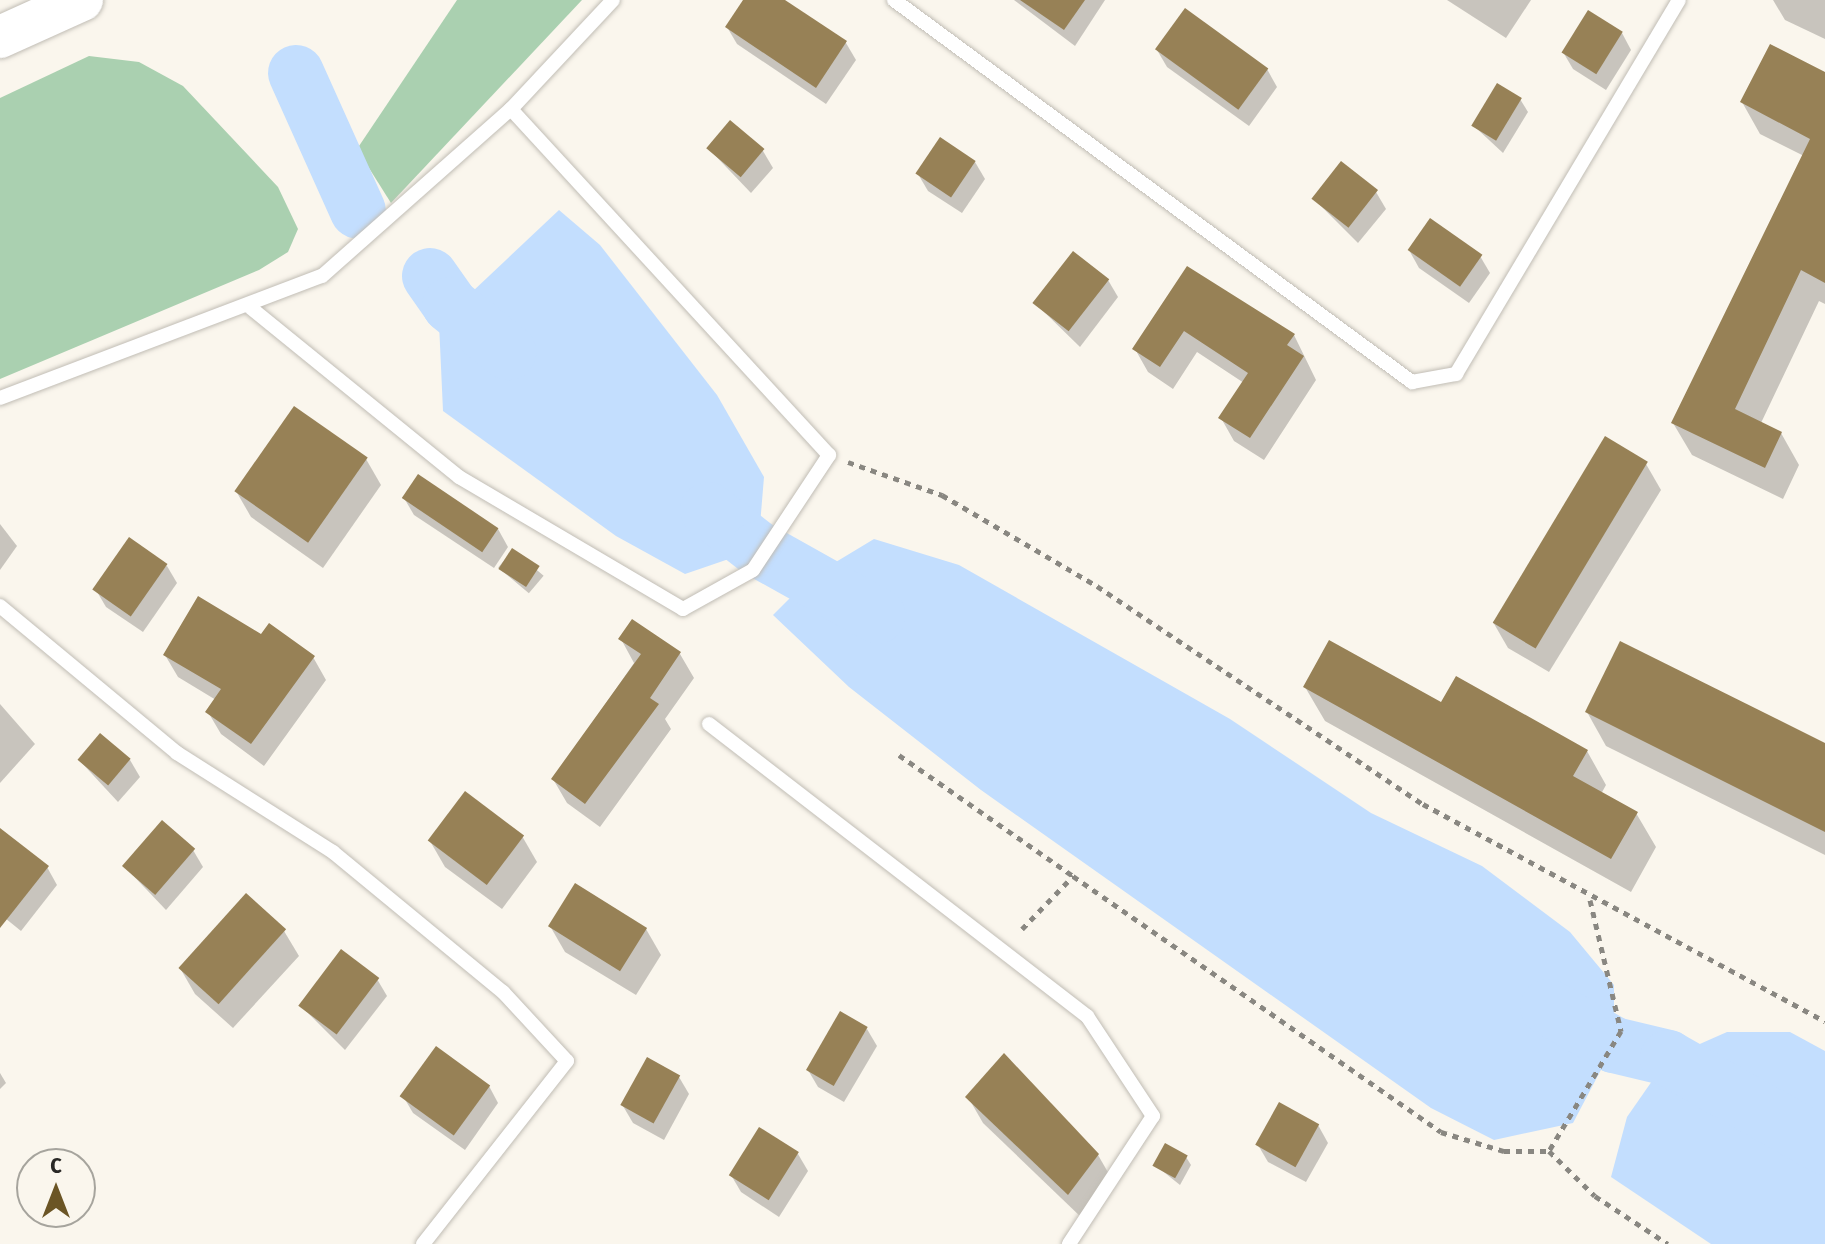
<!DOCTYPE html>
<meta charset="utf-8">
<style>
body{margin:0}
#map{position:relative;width:1825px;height:1244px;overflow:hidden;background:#faf6ed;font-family:"Fira Sans Condensed",sans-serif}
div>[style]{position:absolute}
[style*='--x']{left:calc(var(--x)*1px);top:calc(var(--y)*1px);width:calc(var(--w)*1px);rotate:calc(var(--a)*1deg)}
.green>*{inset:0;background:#aad0b0}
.water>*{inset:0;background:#c3defe}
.shadow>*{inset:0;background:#0003;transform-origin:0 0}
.river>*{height:56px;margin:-28px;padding:0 28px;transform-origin:28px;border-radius:28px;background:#c3defe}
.building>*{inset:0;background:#978156;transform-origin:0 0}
.path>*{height:5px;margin-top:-2.5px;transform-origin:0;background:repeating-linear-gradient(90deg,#898781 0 6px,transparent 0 12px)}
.roads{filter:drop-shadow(0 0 2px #c1bdb5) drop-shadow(0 0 2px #c1bdb5)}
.service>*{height:14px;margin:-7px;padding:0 7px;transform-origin:7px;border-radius:7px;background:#fff}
.secondary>*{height:42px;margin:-21px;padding:0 21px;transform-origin:21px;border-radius:21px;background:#fff}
span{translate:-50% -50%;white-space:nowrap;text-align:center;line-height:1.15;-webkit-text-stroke:7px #faf6ed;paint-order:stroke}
.north{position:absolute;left:16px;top:1148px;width:80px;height:80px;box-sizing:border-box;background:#faf6ed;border:2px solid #a6a49d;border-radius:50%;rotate:0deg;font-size:22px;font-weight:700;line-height:32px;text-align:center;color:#292825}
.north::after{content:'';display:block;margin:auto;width:28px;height:36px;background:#6b5525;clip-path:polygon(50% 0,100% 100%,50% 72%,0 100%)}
</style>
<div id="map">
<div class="green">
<div style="clip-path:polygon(457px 0,582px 0,391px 203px,357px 149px)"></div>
<div style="clip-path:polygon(89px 56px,139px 62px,183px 86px,278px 187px,298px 229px,288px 252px,259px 270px,0 379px,0 98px)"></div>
</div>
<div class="water">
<div style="clip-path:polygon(559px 210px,600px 245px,717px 395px,764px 477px,758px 549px,685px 574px,616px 536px,443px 411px,439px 323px)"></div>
<div style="clip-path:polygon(874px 539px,959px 565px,1230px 719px,1371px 813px,1482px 866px,1570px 932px,1614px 985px,1614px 1045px,1573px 1123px,1494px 1140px,1431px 1108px,981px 790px,849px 687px,773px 615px,811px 577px)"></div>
<div style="clip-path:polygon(1727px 1032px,1790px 1032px,1825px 1051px,1825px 1244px,1711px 1244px,1611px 1177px,1627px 1117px,1668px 1058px)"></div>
</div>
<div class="shadow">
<div style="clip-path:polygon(746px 0,782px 0,846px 43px,856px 60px,826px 104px,737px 44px,727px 27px)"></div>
<div style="clip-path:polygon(1014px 0,1105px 0,1075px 46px)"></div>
<div style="clip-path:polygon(1447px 0,1531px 0,1506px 38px)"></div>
<div style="clip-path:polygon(1773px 0,1825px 0,1825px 39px,1785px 20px)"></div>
<div style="clip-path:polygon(1622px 33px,1631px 50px,1606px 90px,1573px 69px,1563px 52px)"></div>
<div style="clip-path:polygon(1157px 50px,1267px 69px,1277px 87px,1249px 126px,1167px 67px)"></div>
<div style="clip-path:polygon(1825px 74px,1825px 304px,1819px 301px,1761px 423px,1781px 433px,1799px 465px,1783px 499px,1692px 455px,1673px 423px,1804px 156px,1760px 134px,1742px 102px)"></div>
<div style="clip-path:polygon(1520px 99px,1528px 112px,1503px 153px,1475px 127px)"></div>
<div style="clip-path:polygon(708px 148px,763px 151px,773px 168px,751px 193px)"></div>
<div style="clip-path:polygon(975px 162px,985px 179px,962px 213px,928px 191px,918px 174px)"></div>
<div style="clip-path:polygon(1376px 192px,1386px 209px,1358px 243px,1313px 198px)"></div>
<div style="clip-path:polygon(1409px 250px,1480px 256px,1490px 273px,1469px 303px,1419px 268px)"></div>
<div style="clip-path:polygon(1188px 269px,1294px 335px,1316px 380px,1264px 460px,1234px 441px,1221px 418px,1244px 383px,1197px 352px,1173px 389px,1148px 372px,1135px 349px)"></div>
<div style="clip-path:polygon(1108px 280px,1118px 297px,1080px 347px,1036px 304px)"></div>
<div style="clip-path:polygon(366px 459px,381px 485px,323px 568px,251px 517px,236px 491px)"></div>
<div style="clip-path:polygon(1646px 464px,1661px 490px,1549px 672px,1508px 648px,1493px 622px)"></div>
<div style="clip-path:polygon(404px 498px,498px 529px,508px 547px,494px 568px,414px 515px)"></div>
<div style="clip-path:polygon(0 524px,17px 546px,0 570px)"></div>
<div style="left:513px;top:550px;width:40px;height:23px;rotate:40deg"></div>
<div style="clip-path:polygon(167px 566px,177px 583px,143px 632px,106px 607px,96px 590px)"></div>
<div style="clip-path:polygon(262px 637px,313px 657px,326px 680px,264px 766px,221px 734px,208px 712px,216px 700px,178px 677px,165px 655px)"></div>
<div style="clip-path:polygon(621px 639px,680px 654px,694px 678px,665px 719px,671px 729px,600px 827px,567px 803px,553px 779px,634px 663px)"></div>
<div style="clip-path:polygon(1305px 687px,1442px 705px,1587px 751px,1606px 785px,1601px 794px,1636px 813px,1656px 847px,1631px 892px,1325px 721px)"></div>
<div style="clip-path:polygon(0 704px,35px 744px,0 783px)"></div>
<div style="clip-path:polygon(1587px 712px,1825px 745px,1825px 855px,1606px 746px)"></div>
<div style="clip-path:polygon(130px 760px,140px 777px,118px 802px,80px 761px)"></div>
<div style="clip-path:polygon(522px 836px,537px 862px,502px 909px,445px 867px,430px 841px)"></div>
<div style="clip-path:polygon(0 838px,47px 867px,57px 885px,21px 931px,0 914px)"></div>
<div style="clip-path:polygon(193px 850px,203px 867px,166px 910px,124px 866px)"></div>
<div style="clip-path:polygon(550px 926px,646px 929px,661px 955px,636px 995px,565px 952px)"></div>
<div style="clip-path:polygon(284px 931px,299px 956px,233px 1028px,195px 994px,180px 968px)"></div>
<div style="clip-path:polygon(377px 979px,387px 996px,345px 1050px,300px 1005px)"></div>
<div style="clip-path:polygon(867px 1029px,877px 1046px,844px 1102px,818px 1087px,808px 1070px)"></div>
<div style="clip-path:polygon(0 1073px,6px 1083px,0 1089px)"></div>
<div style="clip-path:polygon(679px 1077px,689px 1094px,664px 1140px,633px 1123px,623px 1106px)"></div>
<div style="clip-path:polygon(489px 1086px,498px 1103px,465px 1150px,413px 1113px,403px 1096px)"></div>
<div style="clip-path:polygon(968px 1097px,1098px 1155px,1113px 1181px,1084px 1220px,983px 1123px)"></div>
<div style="clip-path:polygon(1318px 1125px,1328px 1143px,1306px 1182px,1268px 1162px,1258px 1145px)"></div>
<div style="clip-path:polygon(798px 1154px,808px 1171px,779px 1217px,741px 1192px,731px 1175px)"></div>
<div style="clip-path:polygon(1186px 1157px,1191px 1165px,1180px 1185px,1155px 1165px)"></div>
</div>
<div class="river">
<div style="--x:296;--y:73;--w:151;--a:65.8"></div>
<div style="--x:430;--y:276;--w:35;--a:55"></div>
<div style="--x:450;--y:305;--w:75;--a:39"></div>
<div style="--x:708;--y:510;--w:63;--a:38"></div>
<div style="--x:758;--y:549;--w:137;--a:29.2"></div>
<div style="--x:1548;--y:1007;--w:76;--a:29.9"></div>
<div style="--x:1614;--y:1045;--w:56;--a:13.5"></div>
<div style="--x:1668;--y:1058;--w:180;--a:29.5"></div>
</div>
<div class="building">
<div style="clip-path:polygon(743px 0,785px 0,847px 41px,816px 88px,725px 27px)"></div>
<div style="clip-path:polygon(1020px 0,1085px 0,1064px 30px)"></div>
<div style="left:1185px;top:8px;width:103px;height:51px;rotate:36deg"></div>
<div style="left:1588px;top:10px;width:41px;height:50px;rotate:32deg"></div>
<div style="clip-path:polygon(1770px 44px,1825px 72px,1825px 283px,1801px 270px,1735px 409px,1782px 432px,1765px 468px,1671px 423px,1810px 139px,1740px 102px)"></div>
<div style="left:1497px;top:83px;width:29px;height:50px;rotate:31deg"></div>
<div style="left:730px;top:120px;width:45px;height:37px;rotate:40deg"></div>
<div style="left:940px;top:137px;width:43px;height:44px;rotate:34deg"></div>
<div style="left:1341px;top:161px;width:47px;height:48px;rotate:38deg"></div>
<div style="left:1430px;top:218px;width:64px;height:39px;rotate:35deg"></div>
<div style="left:1073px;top:251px;width:46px;height:66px;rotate:38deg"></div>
<div style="clip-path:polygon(1187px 266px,1295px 334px,1287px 345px,1304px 356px,1250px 438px,1218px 418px,1248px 373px,1184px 331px,1160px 367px,1132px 349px)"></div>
<div style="left:294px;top:406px;width:90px;height:104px;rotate:35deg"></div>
<div style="left:1605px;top:436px;width:50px;height:218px;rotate:31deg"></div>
<div style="left:418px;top:474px;width:97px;height:29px;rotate:34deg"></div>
<div style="left:129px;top:537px;width:47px;height:64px;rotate:35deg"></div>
<div style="left:512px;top:548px;width:33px;height:25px;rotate:33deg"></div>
<div style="clip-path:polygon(198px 596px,261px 634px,269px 623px,315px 656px,251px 744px,205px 712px,221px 689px,163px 655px)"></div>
<div style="clip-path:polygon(632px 619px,681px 652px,650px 698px,659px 704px,585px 804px,551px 779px,641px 654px,618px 639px)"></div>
<div style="clip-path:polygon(1329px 640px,1441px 702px,1456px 676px,1588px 750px,1573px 776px,1638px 812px,1611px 859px,1303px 687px)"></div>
<div style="clip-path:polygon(1620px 641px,1825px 743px,1825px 832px,1585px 712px)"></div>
<div style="left:100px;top:733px;width:40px;height:35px;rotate:40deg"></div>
<div style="left:465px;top:791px;width:74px;height:62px;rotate:37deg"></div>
<div style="left:162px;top:820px;width:44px;height:61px;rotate:41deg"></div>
<div style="clip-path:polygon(0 828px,49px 866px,0 928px)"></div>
<div style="left:575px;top:883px;width:85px;height:51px;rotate:32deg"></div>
<div style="left:246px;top:893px;width:54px;height:101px;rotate:42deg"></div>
<div style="left:341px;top:949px;width:48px;height:71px;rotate:37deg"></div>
<div style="left:840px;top:1011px;width:32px;height:68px;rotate:30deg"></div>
<div style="left:436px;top:1046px;width:67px;height:62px;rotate:36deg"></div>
<div style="clip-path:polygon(1004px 1053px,1099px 1154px,1068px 1195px,965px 1097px)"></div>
<div style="left:647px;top:1057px;width:38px;height:55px;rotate:29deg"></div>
<div style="left:1279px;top:1102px;width:46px;height:49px;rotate:29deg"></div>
<div style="left:759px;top:1127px;width:47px;height:57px;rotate:32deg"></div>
<div style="left:1165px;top:1143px;width:26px;height:26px;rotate:29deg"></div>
</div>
<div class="path">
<div style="--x:848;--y:462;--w:100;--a:19.3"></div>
<div style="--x:942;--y:495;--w:180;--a:30.4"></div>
<div style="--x:1097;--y:586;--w:392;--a:33.8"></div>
<div style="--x:1423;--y:804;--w:457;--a:28.4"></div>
<div style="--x:899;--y:755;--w:212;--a:34.8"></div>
<div style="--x:1590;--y:900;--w:135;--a:76.7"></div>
<div style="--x:1621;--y:1031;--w:140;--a:121"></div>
<div style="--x:1549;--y:1151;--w:64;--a:44.4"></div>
<div style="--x:1595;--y:1196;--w:87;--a:33.3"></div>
<div style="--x:1022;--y:929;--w:74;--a:-46.1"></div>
<div style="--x:1073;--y:876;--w:448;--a:34.8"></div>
<div style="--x:1441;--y:1132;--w:66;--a:16.8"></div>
<div style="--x:1504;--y:1151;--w:45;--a:0"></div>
</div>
<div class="roads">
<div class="service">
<div style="--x:894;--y:0;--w:644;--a:36.41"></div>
<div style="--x:1412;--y:382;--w:45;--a:-10.3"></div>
<div style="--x:1456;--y:374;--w:435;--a:-59.2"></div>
<div style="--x:251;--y:308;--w:268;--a:39.1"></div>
<div style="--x:459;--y:477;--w:260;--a:30.5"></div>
<div style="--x:683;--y:609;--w:80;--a:-29.1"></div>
<div style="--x:753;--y:570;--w:138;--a:-56.5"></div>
<div style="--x:829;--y:455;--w:470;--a:-132.6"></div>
<div style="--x:0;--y:398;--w:344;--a:-20.8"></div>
<div style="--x:322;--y:276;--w:252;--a:-41.5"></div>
<div style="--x:511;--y:109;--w:149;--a:-46.9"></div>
<div style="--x:0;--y:606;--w:230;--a:39.7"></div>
<div style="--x:177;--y:753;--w:185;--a:32.4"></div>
<div style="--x:333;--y:852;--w:220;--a:39.5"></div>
<div style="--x:503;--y:992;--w:94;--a:47.2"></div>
<div style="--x:567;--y:1061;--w:233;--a:128.2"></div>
<div style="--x:709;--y:724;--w:478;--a:37.7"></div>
<div style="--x:1087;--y:1016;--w:120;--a:56.6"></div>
<div style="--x:1153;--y:1116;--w:153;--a:123.3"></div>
</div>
<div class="secondary">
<div style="--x:0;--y:37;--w:90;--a:-24.3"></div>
</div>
</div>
<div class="north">С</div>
</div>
